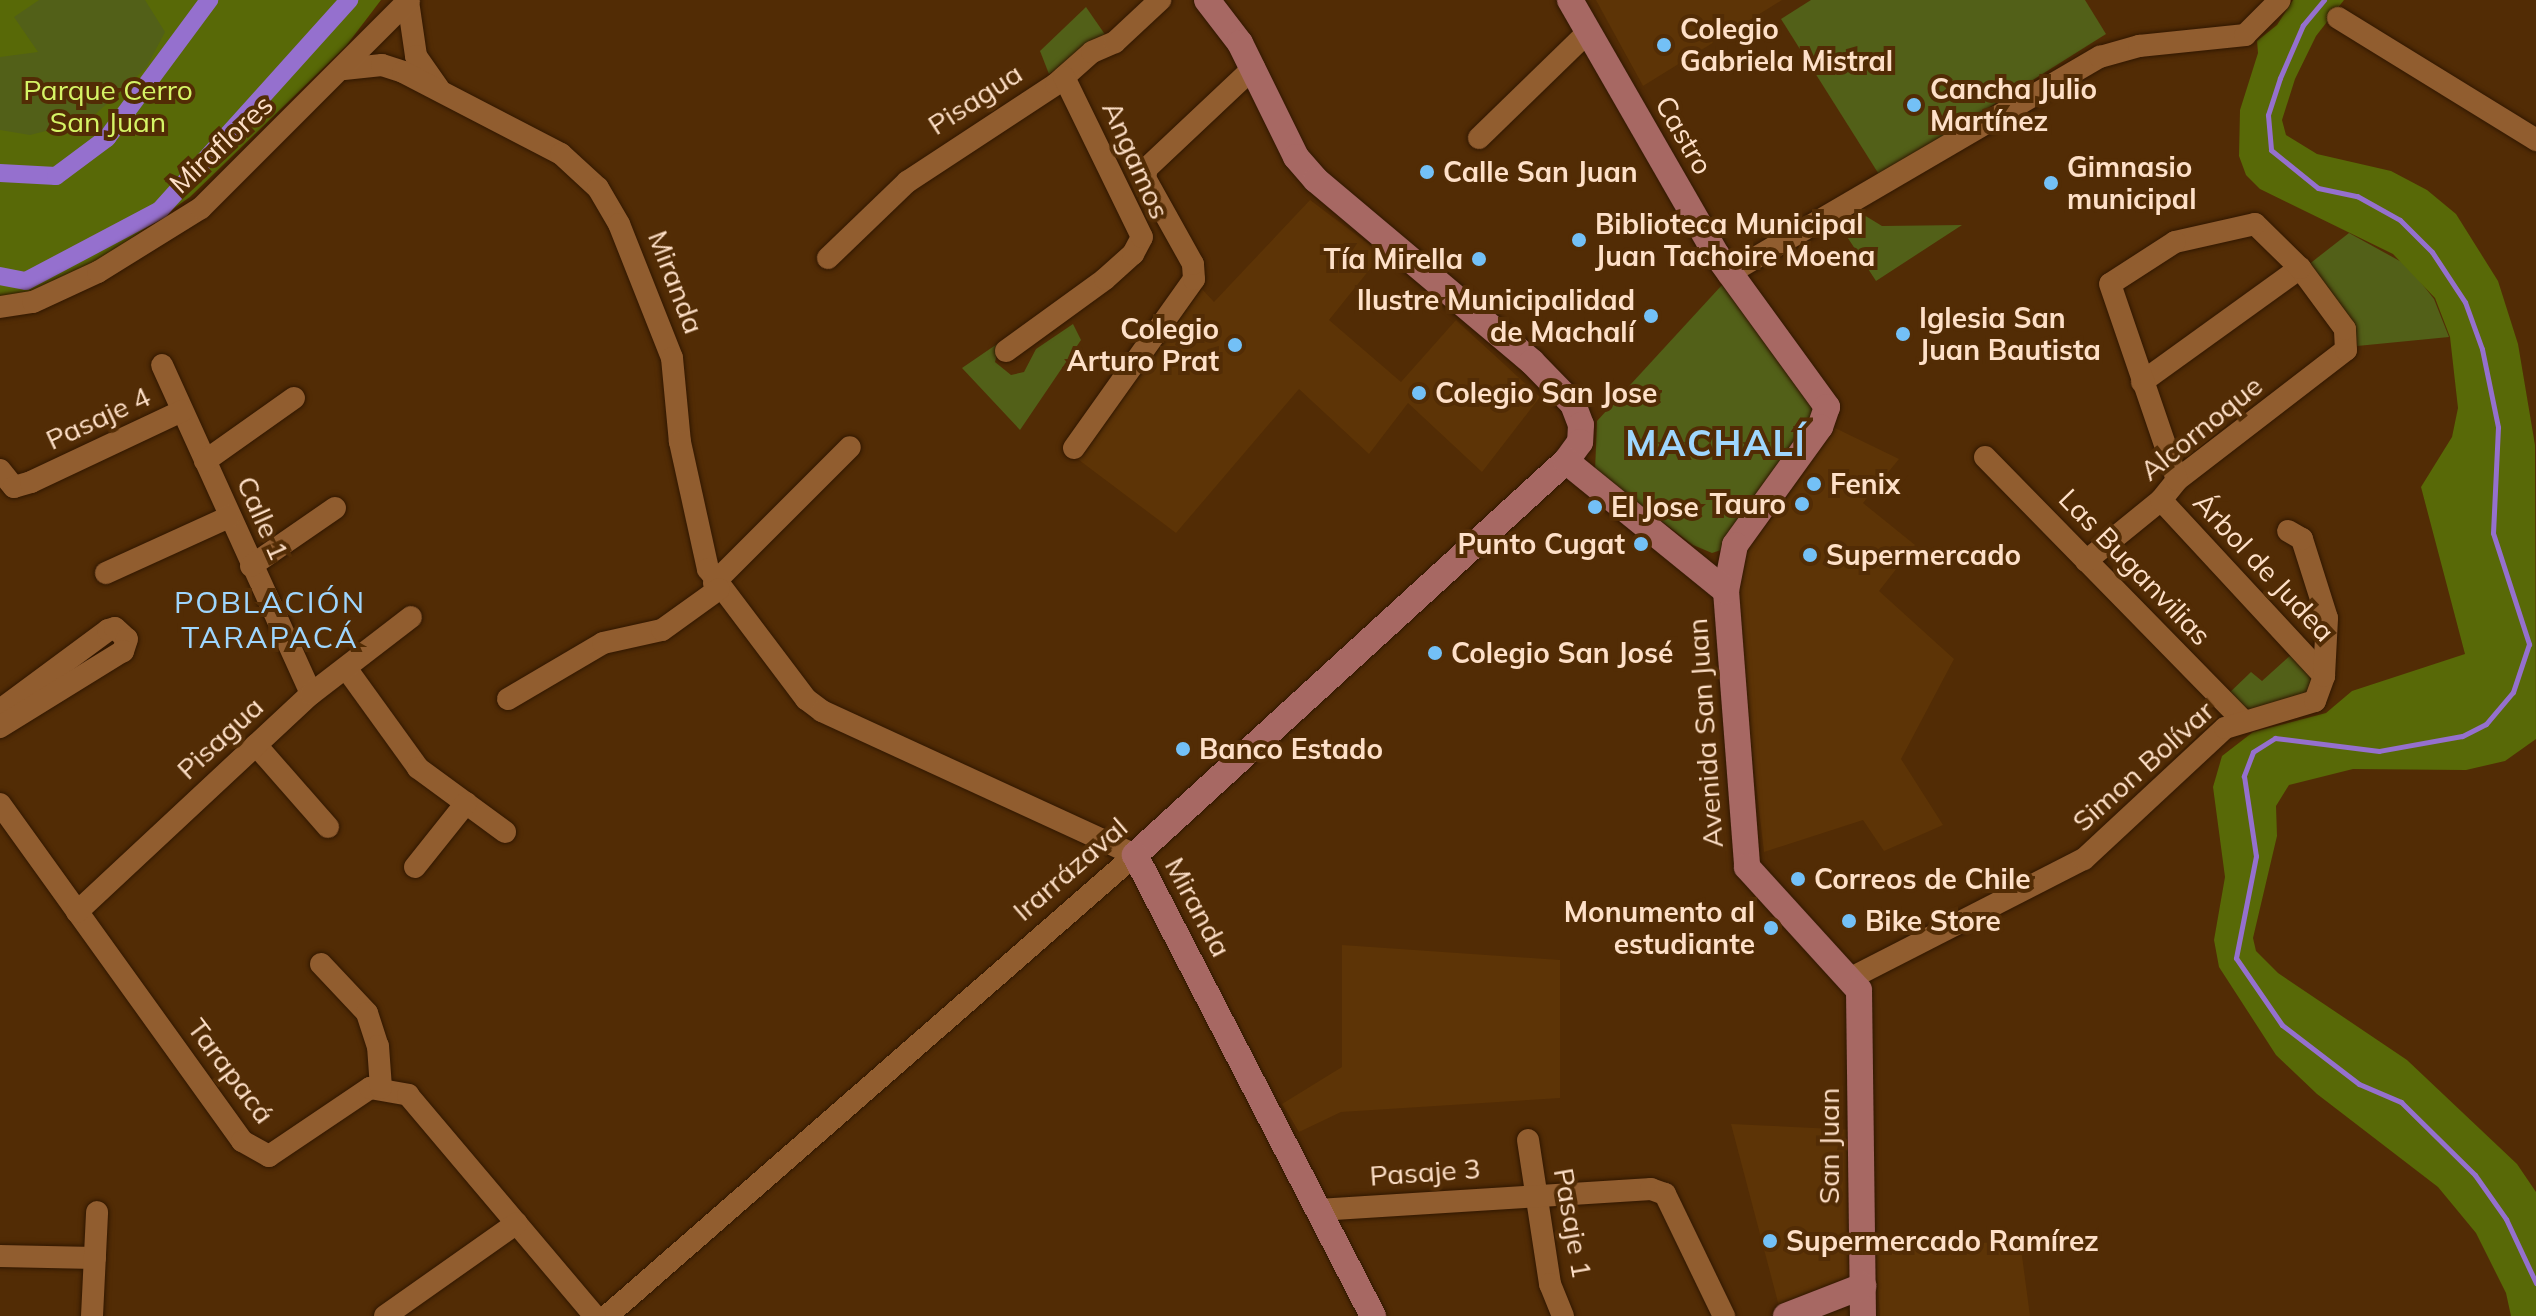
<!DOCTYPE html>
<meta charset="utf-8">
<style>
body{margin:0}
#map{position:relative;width:2536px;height:1316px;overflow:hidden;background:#522c05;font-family:Mulish,sans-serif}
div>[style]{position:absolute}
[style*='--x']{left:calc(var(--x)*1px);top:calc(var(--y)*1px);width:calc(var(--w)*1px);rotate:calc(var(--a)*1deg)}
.built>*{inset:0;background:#5d3406}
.green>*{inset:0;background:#526018}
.forest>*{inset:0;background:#586907}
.stream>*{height:5px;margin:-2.5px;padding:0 2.5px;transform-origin:2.5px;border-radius:2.5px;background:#9570ce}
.canal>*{height:18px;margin:-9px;padding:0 9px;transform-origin:9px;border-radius:9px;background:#9570ce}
.roads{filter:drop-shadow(0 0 2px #301700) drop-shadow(0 0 2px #301700)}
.minor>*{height:22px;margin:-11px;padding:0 11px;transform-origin:11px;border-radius:11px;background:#915d2f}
.major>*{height:26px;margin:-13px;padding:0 13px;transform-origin:13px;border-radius:13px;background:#a76863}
.dots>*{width:22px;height:22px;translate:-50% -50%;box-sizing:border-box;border:4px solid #522c05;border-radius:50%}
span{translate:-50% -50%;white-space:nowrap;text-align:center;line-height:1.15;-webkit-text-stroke:8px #522c05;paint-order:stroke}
.poi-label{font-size:28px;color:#fee0c8;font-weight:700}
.left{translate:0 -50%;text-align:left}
.right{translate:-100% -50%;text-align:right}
.park-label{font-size:28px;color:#d5f465}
.street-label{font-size:28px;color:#fee0c8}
.neighbourhood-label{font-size:30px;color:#9ed6fe;letter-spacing:2px}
.district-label{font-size:36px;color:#9ed6fe;font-weight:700;letter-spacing:2px}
</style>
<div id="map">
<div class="built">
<div style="clip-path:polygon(1596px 0,1782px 0,1643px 86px)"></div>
<div style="clip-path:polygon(1310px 200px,1382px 254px,1329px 320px,1401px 382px,1456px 320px,1540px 397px,1482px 472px,1408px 403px,1369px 454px,1299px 389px,1176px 533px,1075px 457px,1202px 289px,1214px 302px)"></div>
<div style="clip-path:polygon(1833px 427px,1899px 459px,1863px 503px,1915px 545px,1879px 591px,1954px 659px,1901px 759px,1943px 825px,1884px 851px,1863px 820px,1764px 852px,1732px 578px,1734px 566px)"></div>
<div style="clip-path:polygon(1342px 945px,1560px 960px,1560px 1098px,1341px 1112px,1299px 1132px,1282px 1104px,1342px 1067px)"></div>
<div style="clip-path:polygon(1731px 1124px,1855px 1130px,1858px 1276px,1780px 1310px)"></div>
<div style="clip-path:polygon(2020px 1241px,2030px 1316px,1880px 1316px,1875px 1248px)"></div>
</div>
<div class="green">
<div style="clip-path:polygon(0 0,349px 0,0 276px)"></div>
<div style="clip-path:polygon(1811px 0,2085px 0,2106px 34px,1880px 176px,1781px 19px)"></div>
<div style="clip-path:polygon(1086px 7px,1106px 36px,1049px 74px,1040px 51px)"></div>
<div style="clip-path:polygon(1864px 215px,1882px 226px,1962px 225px,1876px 281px,1842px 229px)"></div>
<div style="clip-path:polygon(2349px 233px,2407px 265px,2434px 299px,2449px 337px,2357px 346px,2353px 324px,2308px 265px)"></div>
<div style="clip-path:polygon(1722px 285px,1818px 407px,1721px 550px,1712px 553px,1693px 545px,1595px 471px,1597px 421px)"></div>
<div style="clip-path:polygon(1073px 324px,1081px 340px,1020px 430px,962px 368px,1000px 342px,995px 362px,1011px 375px,1024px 372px,1036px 349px)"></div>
<div style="clip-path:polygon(2293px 653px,2314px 676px,2310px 692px,2301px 699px,2247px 710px,2226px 696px,2251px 672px,2262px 681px)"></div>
</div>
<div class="forest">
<div style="clip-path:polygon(0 0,39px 0,14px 17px,38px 52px,0 57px)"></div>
<div style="clip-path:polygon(145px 0,381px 0,346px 46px,190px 197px,97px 262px,28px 293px,0 296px,0 130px,30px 135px,89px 120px,146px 68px,165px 32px)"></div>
<div style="clip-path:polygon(2293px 0,2344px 0,2316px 36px,2295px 79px,2282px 120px,2286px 135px,2317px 154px,2391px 171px,2427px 190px,2456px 214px,2498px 281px,2518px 344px,2535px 445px,2536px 739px,2505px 761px,2466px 770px,2353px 769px,2289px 785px,2276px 806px,2277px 836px,2253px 938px,2256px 951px,2278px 973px,2407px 1060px,2517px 1164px,2536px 1192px,2536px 1316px,2511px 1316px,2506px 1293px,2476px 1233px,2438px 1187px,2317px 1094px,2276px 1055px,2219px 967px,2214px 940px,2225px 877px,2213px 787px,2222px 756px,2253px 732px,2326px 713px,2352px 691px,2465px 654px,2421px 487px,2452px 437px,2458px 408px,2450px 337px,2435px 298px,2393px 254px,2260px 189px,2246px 175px,2239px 156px,2240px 110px,2258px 53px,2257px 41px,2277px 25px)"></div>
</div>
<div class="stream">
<div style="--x:2324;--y:0;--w:33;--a:130"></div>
<div style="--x:2303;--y:25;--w:58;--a:113.5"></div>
<div style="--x:2280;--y:78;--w:39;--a:108"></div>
<div style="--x:2268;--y:115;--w:35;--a:85"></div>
<div style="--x:2271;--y:150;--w:60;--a:39"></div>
<div style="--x:2318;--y:188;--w:40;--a:12"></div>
<div style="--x:2357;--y:196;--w:49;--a:29.2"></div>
<div style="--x:2400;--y:220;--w:45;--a:45"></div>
<div style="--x:2432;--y:252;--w:60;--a:56.6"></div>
<div style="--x:2465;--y:302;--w:50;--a:70.1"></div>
<div style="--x:2482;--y:349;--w:80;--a:78.4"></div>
<div style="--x:2498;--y:427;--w:106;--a:92.7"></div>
<div style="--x:2493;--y:533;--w:117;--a:72"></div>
<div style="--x:2529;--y:644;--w:51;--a:108.4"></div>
<div style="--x:2513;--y:692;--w:42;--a:130.2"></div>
<div style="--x:2486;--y:724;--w:27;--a:153"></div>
<div style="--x:2462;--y:736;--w:84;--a:169.8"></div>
<div style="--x:2379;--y:751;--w:105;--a:-172.9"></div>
<div style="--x:2275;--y:738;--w:26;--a:148"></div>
<div style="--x:2253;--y:752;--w:26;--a:111"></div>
<div style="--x:2244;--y:776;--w:81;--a:81.5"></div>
<div style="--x:2256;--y:856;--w:104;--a:101.1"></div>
<div style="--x:2236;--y:958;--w:81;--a:55.5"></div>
<div style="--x:2282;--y:1025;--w:97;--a:37.5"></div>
<div style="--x:2359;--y:1084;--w:46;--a:23.2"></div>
<div style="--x:2401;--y:1102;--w:104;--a:44.6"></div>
<div style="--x:2475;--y:1175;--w:54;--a:54.8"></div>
<div style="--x:2506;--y:1219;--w:71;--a:64.9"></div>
</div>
<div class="canal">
<div style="--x:0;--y:173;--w:56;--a:3.1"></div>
<div style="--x:56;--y:176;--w:64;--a:-36.7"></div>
<div style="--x:107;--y:138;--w:172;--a:-53.5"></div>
<div style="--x:0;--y:276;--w:26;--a:11"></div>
<div style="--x:26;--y:281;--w:152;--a:-27.9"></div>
<div style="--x:160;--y:210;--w:283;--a:-48"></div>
</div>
<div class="roads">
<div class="minor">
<div style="--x:408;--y:1;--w:56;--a:81.7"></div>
<div style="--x:416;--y:56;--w:39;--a:55"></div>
<div style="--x:2338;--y:18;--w:233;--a:31.6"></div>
<div style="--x:344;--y:69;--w:38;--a:-6"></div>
<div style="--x:382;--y:65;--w:22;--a:18"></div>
<div style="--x:403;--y:72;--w:178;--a:27.4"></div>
<div style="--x:561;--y:154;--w:50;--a:42.6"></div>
<div style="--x:598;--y:188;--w:42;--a:59.7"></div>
<div style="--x:619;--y:224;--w:144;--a:68.4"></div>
<div style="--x:672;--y:358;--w:84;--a:84.6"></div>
<div style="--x:680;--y:442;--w:130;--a:77.6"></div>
<div style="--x:708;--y:569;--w:163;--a:53"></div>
<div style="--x:806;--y:699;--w:20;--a:37"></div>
<div style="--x:822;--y:711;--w:345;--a:24.7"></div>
<div style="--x:1135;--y:855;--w:701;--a:138.88"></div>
<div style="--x:1479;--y:138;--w:152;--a:-44.2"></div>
<div style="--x:828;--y:258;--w:110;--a:-43.9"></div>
<div style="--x:907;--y:182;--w:178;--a:-33.3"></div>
<div style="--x:1056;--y:84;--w:48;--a:-41.6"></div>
<div style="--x:1092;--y:52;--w:25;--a:-23"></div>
<div style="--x:1115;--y:42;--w:62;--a:-43"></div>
<div style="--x:1728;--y:274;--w:431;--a:-30.3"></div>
<div style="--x:2100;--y:57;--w:41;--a:-15.8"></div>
<div style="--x:2139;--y:46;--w:107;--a:-5.9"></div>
<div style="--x:2245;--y:35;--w:49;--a:-45"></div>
<div style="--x:0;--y:307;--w:33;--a:-9"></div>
<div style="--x:33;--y:302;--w:72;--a:-24.8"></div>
<div style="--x:98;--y:272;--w:121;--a:-31.9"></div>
<div style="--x:201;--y:208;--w:294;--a:-45"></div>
<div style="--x:1006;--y:351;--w:122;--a:-36"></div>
<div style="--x:1105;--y:279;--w:38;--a:-42"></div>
<div style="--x:1133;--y:254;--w:19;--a:-62"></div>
<div style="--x:1142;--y:237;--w:178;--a:-116"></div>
<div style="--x:162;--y:365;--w:361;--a:65.6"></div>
<div style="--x:2142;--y:382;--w:195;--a:-35.8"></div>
<div style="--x:1074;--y:448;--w:207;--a:-54.6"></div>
<div style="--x:1194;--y:279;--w:15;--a:-94"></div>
<div style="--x:1193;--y:264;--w:98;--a:-119.2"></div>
<div style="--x:1145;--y:178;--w:10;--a:-79"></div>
<div style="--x:1147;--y:168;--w:147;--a:-43.3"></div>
<div style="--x:1985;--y:457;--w:367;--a:45.6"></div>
<div style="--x:205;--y:461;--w:109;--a:-35.3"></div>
<div style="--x:0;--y:470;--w:22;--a:51"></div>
<div style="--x:14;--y:487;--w:18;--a:-16"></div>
<div style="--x:31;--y:482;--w:167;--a:-25.2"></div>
<div style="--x:2161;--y:500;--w:240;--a:47.2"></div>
<div style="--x:2086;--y:561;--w:97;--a:-39.1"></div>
<div style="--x:2161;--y:500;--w:26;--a:-51"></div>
<div style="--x:2177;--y:480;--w:213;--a:-37.6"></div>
<div style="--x:2346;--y:350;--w:21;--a:-93"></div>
<div style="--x:2345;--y:329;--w:76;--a:-126.4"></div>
<div style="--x:2300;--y:268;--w:63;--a:-135.6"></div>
<div style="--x:2255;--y:224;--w:82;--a:167.3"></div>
<div style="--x:2175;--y:242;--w:77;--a:147.1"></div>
<div style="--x:2110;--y:284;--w:207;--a:71.1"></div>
<div style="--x:251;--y:566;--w:102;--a:-34.6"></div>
<div style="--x:106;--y:573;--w:135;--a:-24.5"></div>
<div style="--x:714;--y:583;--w:192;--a:-45"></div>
<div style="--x:346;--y:668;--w:123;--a:54.2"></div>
<div style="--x:418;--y:768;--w:108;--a:36.3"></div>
<div style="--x:508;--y:699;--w:110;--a:-30.5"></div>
<div style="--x:603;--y:643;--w:60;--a:-12.4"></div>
<div style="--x:662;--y:630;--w:70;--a:-35.7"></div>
<div style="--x:0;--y:710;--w:134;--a:-36.5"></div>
<div style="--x:108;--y:630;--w:7;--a:-16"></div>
<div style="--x:115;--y:628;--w:16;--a:43"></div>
<div style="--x:127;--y:639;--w:13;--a:108"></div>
<div style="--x:123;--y:651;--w:145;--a:148.3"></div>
<div style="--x:256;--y:745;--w:109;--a:48.7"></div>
<div style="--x:0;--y:804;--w:415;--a:54.3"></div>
<div style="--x:242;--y:1141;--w:31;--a:29"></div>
<div style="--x:269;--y:1156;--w:122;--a:-34"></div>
<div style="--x:370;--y:1088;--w:39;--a:10"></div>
<div style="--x:408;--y:1095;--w:289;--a:49.8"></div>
<div style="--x:415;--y:867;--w:82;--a:-51.4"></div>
<div style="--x:77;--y:912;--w:320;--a:-43"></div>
<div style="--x:311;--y:694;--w:126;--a:-37.6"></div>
<div style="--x:321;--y:964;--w:67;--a:46.8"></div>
<div style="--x:367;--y:1013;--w:35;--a:72"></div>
<div style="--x:378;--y:1046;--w:42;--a:85.9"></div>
<div style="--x:1853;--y:977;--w:259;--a:-27.1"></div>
<div style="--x:2084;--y:859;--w:192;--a:-42.9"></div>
<div style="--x:2225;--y:728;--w:94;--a:-16.7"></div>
<div style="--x:2315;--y:701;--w:27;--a:-70"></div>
<div style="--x:2324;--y:676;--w:58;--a:-87"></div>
<div style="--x:2327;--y:618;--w:83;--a:-107.6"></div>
<div style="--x:2302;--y:539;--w:16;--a:-150"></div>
<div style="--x:1528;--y:1140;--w:146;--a:81.3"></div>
<div style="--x:1550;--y:1284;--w:35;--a:68"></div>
<div style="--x:1318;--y:1210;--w:334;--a:-3.6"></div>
<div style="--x:1651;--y:1189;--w:15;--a:20"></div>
<div style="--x:1665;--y:1194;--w:136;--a:64.2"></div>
<div style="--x:0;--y:1256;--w:95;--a:1.2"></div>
<div style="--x:92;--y:1316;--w:104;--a:-87.2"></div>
<div style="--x:385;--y:1316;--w:161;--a:-35.2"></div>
</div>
<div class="major">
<div style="--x:1207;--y:0;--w:54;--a:52.5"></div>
<div style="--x:1240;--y:43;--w:127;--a:63.8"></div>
<div style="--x:1296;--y:157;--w:30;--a:49"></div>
<div style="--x:1316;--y:180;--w:282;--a:40.1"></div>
<div style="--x:1532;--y:362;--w:59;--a:45.7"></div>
<div style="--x:1573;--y:404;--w:22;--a:69"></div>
<div style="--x:1581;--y:425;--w:17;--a:93"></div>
<div style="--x:1580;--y:442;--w:24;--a:126"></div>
<div style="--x:1566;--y:461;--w:584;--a:137.57"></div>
<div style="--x:1135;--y:855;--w:519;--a:62.69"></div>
<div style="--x:1570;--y:0;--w:293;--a:60.1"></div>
<div style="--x:1716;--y:254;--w:189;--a:54"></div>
<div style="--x:1827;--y:407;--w:21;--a:109"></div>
<div style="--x:1820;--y:427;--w:145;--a:125.8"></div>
<div style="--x:1735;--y:545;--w:47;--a:101.1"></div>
<div style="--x:1726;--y:591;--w:277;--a:85.6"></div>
<div style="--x:1747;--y:867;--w:166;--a:47.7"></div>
<div style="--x:1859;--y:990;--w:326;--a:89.3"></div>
<div style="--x:1566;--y:461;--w:206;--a:39.1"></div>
<div style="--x:1786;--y:1316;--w:83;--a:-21.3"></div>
</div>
</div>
<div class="dots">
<div style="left:1664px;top:45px;background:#73c0f6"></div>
<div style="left:1914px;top:105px;background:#73c0f6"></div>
<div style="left:1427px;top:172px;background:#73c0f6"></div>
<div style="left:2051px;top:183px;background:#73c0f6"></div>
<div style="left:1579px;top:240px;background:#73c0f6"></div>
<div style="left:1479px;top:259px;background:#73c0f6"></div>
<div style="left:1651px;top:316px;background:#73c0f6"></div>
<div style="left:1903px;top:334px;background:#73c0f6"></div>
<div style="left:1235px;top:345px;background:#73c0f6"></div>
<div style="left:1419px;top:393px;background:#73c0f6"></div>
<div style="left:1814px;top:484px;background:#73c0f6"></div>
<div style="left:1802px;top:504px;background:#73c0f6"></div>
<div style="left:1595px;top:507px;background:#73c0f6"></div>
<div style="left:1641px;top:544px;background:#73c0f6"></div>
<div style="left:1810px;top:555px;background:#73c0f6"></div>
<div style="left:1435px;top:653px;background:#73c0f6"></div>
<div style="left:1183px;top:749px;background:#73c0f6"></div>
<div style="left:1798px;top:879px;background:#73c0f6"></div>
<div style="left:1849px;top:921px;background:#73c0f6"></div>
<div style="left:1771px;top:928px;background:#73c0f6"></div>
<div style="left:1770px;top:1241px;background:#73c0f6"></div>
</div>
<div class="poi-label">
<span class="left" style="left:1680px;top:45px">Colegio<br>Gabriela Mistral</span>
<span class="left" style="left:1930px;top:105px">Cancha Julio<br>Martínez</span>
<span class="left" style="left:2067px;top:183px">Gimnasio<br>municipal</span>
<span class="left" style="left:1443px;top:172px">Calle San Juan</span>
<span class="left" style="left:1595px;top:240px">Biblioteca Municipal<br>Juan Tachoire Moena</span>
<span class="right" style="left:1463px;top:259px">Tía Mirella</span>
<span class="right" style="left:1635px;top:316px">Ilustre Municipalidad<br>de Machalí</span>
<span class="left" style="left:1919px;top:334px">Iglesia San<br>Juan Bautista</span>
<span class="right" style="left:1219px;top:345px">Colegio<br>Arturo Prat</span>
<span class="left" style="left:1435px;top:393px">Colegio San Jose</span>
<span class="left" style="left:1830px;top:484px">Fenix</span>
<span class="right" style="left:1786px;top:504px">Tauro</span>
<span class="left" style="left:1611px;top:507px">El Jose</span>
<span class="right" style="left:1625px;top:544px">Punto Cugat</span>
<span class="left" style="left:1826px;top:555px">Supermercado</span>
<span class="left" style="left:1451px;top:653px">Colegio San José</span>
<span class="left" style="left:1199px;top:749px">Banco Estado</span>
<span class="left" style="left:1814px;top:879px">Correos de Chile</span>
<span class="right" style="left:1755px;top:928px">Monumento al<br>estudiante</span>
<span class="left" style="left:1865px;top:921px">Bike Store</span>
<span class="left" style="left:1786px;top:1241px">Supermercado Ramírez</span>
</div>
<div class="park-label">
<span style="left:108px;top:106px">Parque Cerro<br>San Juan</span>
</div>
<div class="street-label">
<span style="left:975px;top:99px;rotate:-33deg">Pisagua</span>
<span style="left:1684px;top:135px;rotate:60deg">Castro</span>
<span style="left:221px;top:144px;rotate:-43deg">Miraflores</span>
<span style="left:1136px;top:160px;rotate:66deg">Angamos</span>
<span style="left:676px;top:282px;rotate:69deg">Miranda</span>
<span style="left:98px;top:418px;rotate:-25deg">Pasaje 4</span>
<span style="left:2201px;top:428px;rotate:-39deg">Alcornoque</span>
<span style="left:263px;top:518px;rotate:66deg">Calle 1</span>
<span style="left:2135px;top:567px;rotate:46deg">Las Buganvilias</span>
<span style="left:2264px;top:567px;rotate:47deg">Árbol de Judea</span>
<span style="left:1705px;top:733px;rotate:-94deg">Avenida San Juan</span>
<span style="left:220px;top:738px;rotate:-43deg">Pisagua</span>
<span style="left:2143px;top:766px;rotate:-42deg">Simon Bolívar</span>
<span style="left:1070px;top:869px;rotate:-41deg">Irarrázaval</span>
<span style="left:1198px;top:907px;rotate:62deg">Miranda</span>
<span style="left:231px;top:1071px;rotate:53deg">Tarapacá</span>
<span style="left:1829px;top:1146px;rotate:-90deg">San Juan</span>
<span style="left:1425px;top:1172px;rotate:-4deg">Pasaje 3</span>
<span style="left:1573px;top:1223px;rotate:80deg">Pasaje 1</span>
</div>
<div class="neighbourhood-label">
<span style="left:270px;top:619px">POBLACIÓN<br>TARAPACÁ</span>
</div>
<div class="district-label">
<span style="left:1716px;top:443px">MACHALÍ</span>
</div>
</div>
